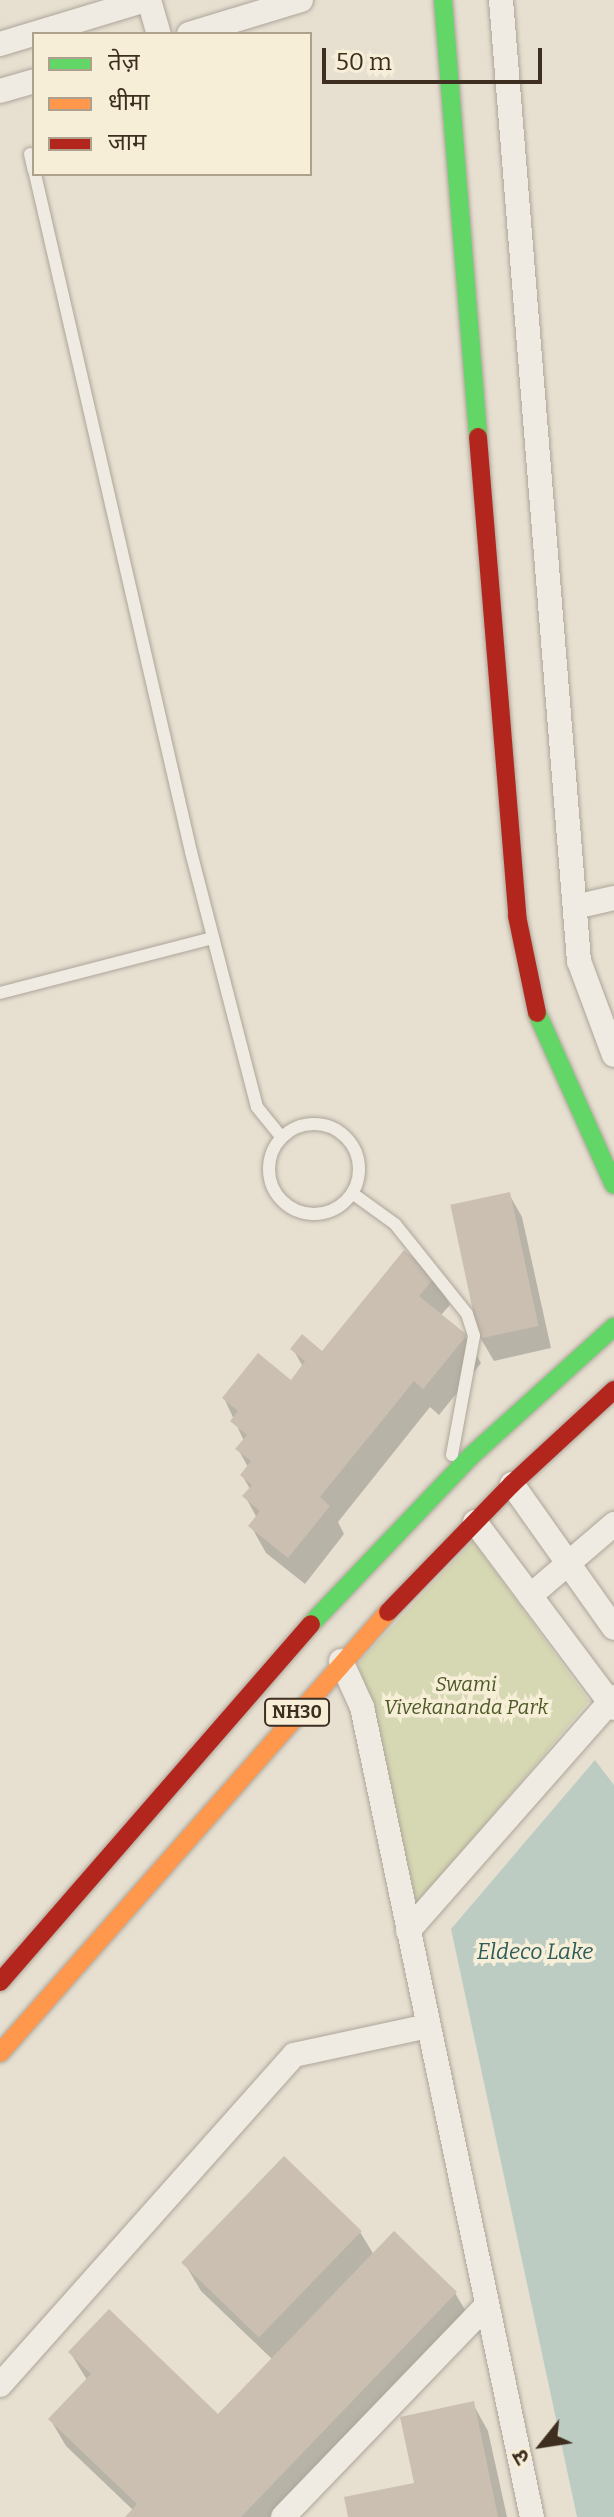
<!DOCTYPE html>
<meta charset="utf-8">
<style>
body{margin:0}
#map{position:relative;width:614px;height:2517px;overflow:hidden;background:#e7e0d1;font-family:Bitter,"Noto Sans Devanagari",serif}
div>[style]{position:absolute}
[style*='--x']{left:calc(var(--x)*1px);top:calc(var(--y)*1px);width:calc(var(--w)*1px);rotate:calc(var(--a)*1deg)}
.green>*{inset:0;background:#d6d7b3}
.water>*{inset:0;background:#bcccc2}
.shadow>*{inset:0;background:#0003}
.building>*{inset:0;background:#cbbfb2;transform-origin:0 0}
.roads{filter:drop-shadow(0 0 2px #ada599) drop-shadow(0 0 2px #ada599)}
.lane>*{height:12px;margin:-6px;padding:0 6px;transform-origin:6px;border-radius:6px;background:#efebe3}
.lane>.ring{margin:-6px;padding:0;box-sizing:content-box;background:none;border:12px solid #efebe3;border-radius:50%}
.street>*{height:24px;margin:-12px;padding:0 12px;transform-origin:12px;border-radius:12px;background:#efebe3}
.fast>*{height:18px;margin:-9px;padding:0 9px;transform-origin:9px;border-radius:9px;background:#63d668}
.slow>*{height:18px;margin:-9px;padding:0 9px;transform-origin:9px;border-radius:9px;background:#ff974d}
.jam>*{height:18px;margin:-9px;padding:0 9px;transform-origin:9px;border-radius:9px;background:#b3261e}
span{translate:-50% -50%;white-space:nowrap;text-align:center;line-height:1.15;-webkit-text-stroke:7px #f7eed8;paint-order:stroke}
.shield-label span{padding:2px 6px;background:#f7eed8;border:2px solid;border-radius:6px;-webkit-text-stroke-width:0}
.shield-label{font-size:18px;color:#3d2e20;font-weight:700}
.park-label{font-size:20px;color:#4d5a26;font-style:italic}
.water-label{font-size:22px;color:#2f5d5a;font-style:italic}
.legend{position:absolute;left:32px;top:32px;width:280px;height:144px;box-sizing:border-box;background:#f7eed8;border:2px solid #ada18e;margin:0;padding:10px 14px;list-style:none;font-size:24px;color:#3d2e20}
.legend li{display:flex;align-items:center;gap:16px;height:40px}
.legend b{width:40px;border:2px solid #ada18e}
.north{position:absolute;left:502px;top:2405px;width:80px;height:80px;-webkit-text-stroke:6px #f7eed8;paint-order:stroke;rotate:240deg;font-size:22px;font-weight:700;line-height:32px;text-align:center;color:#3d2e20}
.north::after{content:'';display:block;margin:auto;width:28px;height:36px;background:#3d2e20;clip-path:polygon(50% 0,100% 100%,50% 72%,0 100%)}
.scale{position:absolute;left:322px;top:48px;width:220px;height:36px;box-sizing:border-box;border:4px solid #3d2e20;border-top:0;padding-left:10px;font-size:24px;line-height:28px;white-space:nowrap;color:#3d2e20;-webkit-text-stroke:6px #f7eed8;paint-order:stroke}
</style>
<div id="map">
<div class="green">
<div style="clip-path:polygon(473px 1541px,589px 1701px,417px 1905px,358px 1663px)"></div>
</div>
<div class="water">
<div style="clip-path:polygon(595px 1760px,614px 1785px,614px 2517px,577px 2517px,451px 1929px)"></div>
</div>
<div class="shadow">
<div style="clip-path:polygon(509px 1194px,522px 1217px,551px 1348px,494px 1361px,481px 1339px,452px 1207px)"></div>
<div style="clip-path:polygon(434px 1277px,450px 1305px,440px 1316px,465px 1336px,481px 1363px,439px 1415px,430px 1407px,338px 1522px,344px 1534px,305px 1584px,266px 1553px,251px 1526px,257px 1518px,245px 1496px,250px 1489px,242px 1475px,248px 1467px,238px 1449px,244px 1441px,224px 1398px,291px 1382px,303px 1367px,293px 1349px,323px 1353px)"></div>
<div style="clip-path:polygon(360px 2232px,374px 2255px,455px 2293px,471px 2320px,282px 2517px,128px 2517px,134px 2511px,66px 2446px,50px 2419px,87px 2380px,70px 2352px,218px 2417px,273px 2360px,201px 2291px,185px 2264px)"></div>
<div style="clip-path:polygon(473px 2404px,488px 2431px,507px 2517px,350px 2517px,417px 2484px)"></div>
</div>
<div class="building">
<div style="left:510px;top:1192px;width:137px;height:61px;rotate:78deg"></div>
<div style="clip-path:polygon(404px 1250px,436px 1276px,419px 1296px,467px 1335px,423px 1389px,414px 1381px,320px 1497px,330px 1506px,288px 1558px,248px 1526px,260px 1511px,242px 1496px,252px 1485px,240px 1475px,251px 1461px,235px 1449px,247px 1435px,230px 1421px,238px 1411px,222px 1398px,258px 1353px,291px 1380px,305px 1361px,290px 1349px,302px 1334px,322px 1351px)"></div>
<div style="left:284px;top:2156px;width:108px;height:148px;rotate:44deg"></div>
<div style="clip-path:polygon(394px 2231px,457px 2292px,241px 2517px,125px 2517px,137px 2504px,48px 2419px,91px 2374px,68px 2352px,109px 2309px,218px 2414px)"></div>
<div style="clip-path:polygon(474px 2401px,498px 2517px,348px 2517px,344px 2497px,414px 2483px,400px 2417px)"></div>
</div>
<div class="roads">
<div class="lane">
<div style="--x:30;--y:154;--w:17;--a:77"></div>
<div style="--x:35;--y:174;--w:696;--a:77.04"></div>
<div style="--x:191;--y:852;--w:263;--a:75.5"></div>
<div style="--x:257;--y:1107;--w:38;--a:51"></div>
<div style="--x:0;--y:993;--w:220;--a:-14.5"></div>
<div class="ring" style="left:269px;top:1124px;width:78px;height:78px"></div>
<div style="--x:352;--y:1193;--w:53;--a:35.8"></div>
<div style="--x:395;--y:1224;--w:115;--a:51.3"></div>
<div style="--x:467;--y:1314;--w:23;--a:72"></div>
<div style="--x:474;--y:1336;--w:121;--a:100.5"></div>
</div>
<div class="street">
<div style="--x:149;--y:0;--w:35;--a:74"></div>
<div style="--x:501;--y:0;--w:964;--a:85.36"></div>
<div style="--x:579;--y:961;--w:100;--a:69.6"></div>
<div style="--x:189;--y:34;--w:117;--a:-16.9"></div>
<div style="--x:0;--y:44;--w:152;--a:-16.8"></div>
<div style="--x:0;--y:91;--w:35;--a:-16"></div>
<div style="--x:575;--y:907;--w:40;--a:-13"></div>
<div style="--x:512;--y:1484;--w:176;--a:54.7"></div>
<div style="--x:475;--y:1522;--w:232;--a:53.2"></div>
<div style="--x:530;--y:1596;--w:111;--a:-40.6"></div>
<div style="--x:341;--y:1661;--w:51;--a:65.5"></div>
<div style="--x:362;--y:1707;--w:828;--a:78.15"></div>
<div style="--x:408;--y:1931;--w:312;--a:-48.6"></div>
<div style="--x:0;--y:2385;--w:442;--a:-48.3"></div>
<div style="--x:294;--y:2055;--w:137;--a:-12.2"></div>
<div style="--x:283;--y:2517;--w:293;--a:-46.1"></div>
</div>
<div class="fast">
<div style="--x:443;--y:0;--w:438;--a:85.4"></div>
<div style="--x:537;--y:1013;--w:188;--a:65.9"></div>
<div style="--x:311;--y:1624;--w:232;--a:-46.4"></div>
<div style="--x:471;--y:1456;--w:193;--a:-42.1"></div>
</div>
<div class="slow">
<div style="--x:0;--y:2053;--w:587;--a:-48.66"></div>
</div>
<div class="jam">
<div style="--x:478;--y:437;--w:481;--a:85.3"></div>
<div style="--x:517;--y:916;--w:99;--a:78.3"></div>
<div style="--x:388;--y:1612;--w:178;--a:-45.9"></div>
<div style="--x:512;--y:1484;--w:139;--a:-42.7"></div>
<div style="--x:0;--y:1982;--w:474;--a:-49"></div>
</div>
</div>
<div class="shield-label">
<span style="left:297px;top:1712px">NH30</span>
</div>
<div class="park-label">
<span style="left:466px;top:1696px">Swami<br>Vivekananda Park</span>
</div>
<div class="water-label">
<span style="left:535px;top:1952px">Eldeco Lake</span>
</div>
<ul class="legend">
<li><b style="height:10px;background:#63d668"></b>तेज़</li>
<li><b style="height:10px;background:#ff974d"></b>धीमा</li>
<li><b style="height:10px;background:#b3261e"></b>जाम</li>
</ul>
<div class="north">उ</div>
<div class="scale">50 m</div>
</div>
